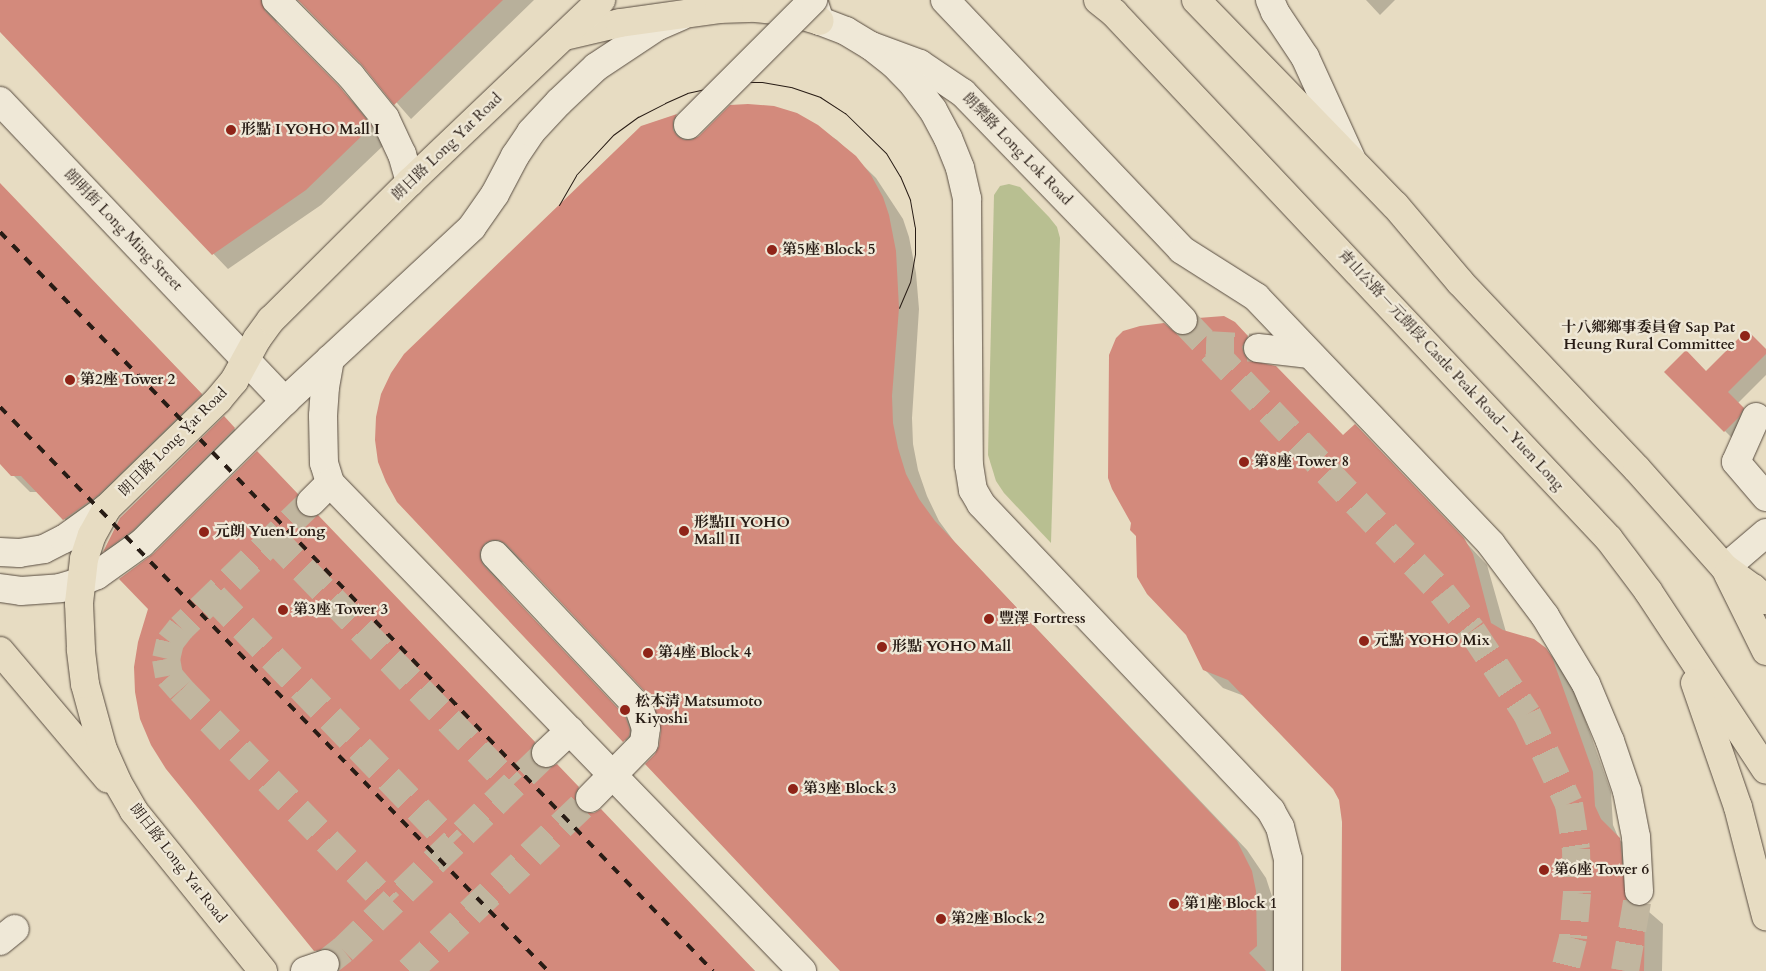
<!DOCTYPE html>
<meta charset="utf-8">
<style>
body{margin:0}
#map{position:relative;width:1766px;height:971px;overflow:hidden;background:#e7dcc2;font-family:Cardo,"Noto Serif TC",serif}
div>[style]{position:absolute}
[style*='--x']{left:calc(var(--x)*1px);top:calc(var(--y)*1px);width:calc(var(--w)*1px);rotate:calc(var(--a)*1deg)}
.green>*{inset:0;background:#b8bf91}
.shadow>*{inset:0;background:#0003}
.building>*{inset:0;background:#d38a7c}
.minor-tunnel>*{height:28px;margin-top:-14px;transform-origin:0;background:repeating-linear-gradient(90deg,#c1b69f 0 28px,transparent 0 42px)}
.roads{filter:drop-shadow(0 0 1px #584c40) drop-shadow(0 0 1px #584c40)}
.minor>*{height:28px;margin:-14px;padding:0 14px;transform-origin:14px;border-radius:14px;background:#efe8d7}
.major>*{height:28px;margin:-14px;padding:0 14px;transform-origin:14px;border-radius:14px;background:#e7dcc2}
.tram>*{height:1px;margin:-0.5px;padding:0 0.5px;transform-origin:0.5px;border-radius:0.5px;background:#281c15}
.rail>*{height:4px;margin-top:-2px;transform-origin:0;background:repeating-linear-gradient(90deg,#281c15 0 9px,transparent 0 18px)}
.bridges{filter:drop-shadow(0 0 1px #584c40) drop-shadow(0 0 1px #584c40)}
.minor-bridge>*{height:28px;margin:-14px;padding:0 14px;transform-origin:14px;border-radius:14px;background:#efe8d7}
.dots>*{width:14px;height:14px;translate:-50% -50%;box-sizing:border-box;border:2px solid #efe8d7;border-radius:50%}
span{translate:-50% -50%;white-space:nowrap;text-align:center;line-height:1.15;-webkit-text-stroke:4.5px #efe8d7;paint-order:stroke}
.poi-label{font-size:15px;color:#281c15;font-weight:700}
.left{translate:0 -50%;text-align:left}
.right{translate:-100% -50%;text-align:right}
.street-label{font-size:15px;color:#281c15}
</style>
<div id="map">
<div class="green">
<div style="clip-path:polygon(1009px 184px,1020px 187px,1049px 217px,1057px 227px,1060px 238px,1051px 543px,1004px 493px,996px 481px,988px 455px,994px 195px,1000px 186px)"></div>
</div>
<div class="shadow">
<div style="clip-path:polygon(0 0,290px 0,276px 12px,276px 21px,280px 28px,355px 104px,386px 143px,321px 205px,228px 269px,0 30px)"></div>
<div style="clip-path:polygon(297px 0,534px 0,411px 119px,363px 64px,304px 4px)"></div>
<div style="clip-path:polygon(1366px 0,1395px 0,1380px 15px)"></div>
<div style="clip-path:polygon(796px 114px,837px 140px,876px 178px,903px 219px,909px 237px,916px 273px,919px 309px,912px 418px,913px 444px,918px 470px,927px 496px,939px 521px,956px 544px,1247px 850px,1266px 878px,1277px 912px,1277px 967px,1273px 971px,844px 971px,656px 755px,661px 746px,663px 730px,652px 697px,526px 563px,513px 560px,500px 572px,500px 581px,504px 588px,646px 738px,645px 761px,398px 502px,642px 127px,677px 116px,697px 136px,694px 140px)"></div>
<div style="clip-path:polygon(0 184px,218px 411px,81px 536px,38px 492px,30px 492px,0 462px)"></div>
<div style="clip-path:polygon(1234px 323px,1266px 356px,1261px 364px,1344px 437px,1391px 462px,1487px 565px,1506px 632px,1545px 649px,1564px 668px,1570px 677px,1611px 792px,1613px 825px,1619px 839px,1638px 858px,1642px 906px,1663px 924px,1662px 971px,1342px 971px,1344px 822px,1341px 800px,1334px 789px,1247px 697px,1223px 688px,1204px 669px,1187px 635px,1178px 336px,1187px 336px)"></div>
<div style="clip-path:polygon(1766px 351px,1766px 375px,1738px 403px,1754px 419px,1735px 441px,1666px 372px,1706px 372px)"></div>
<div style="clip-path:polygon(224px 418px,249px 444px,119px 566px,104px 551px,121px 518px)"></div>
<div style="clip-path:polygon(273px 469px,314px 511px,312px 518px,334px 533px,551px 759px,547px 769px,557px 766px,594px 804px,590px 814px,755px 971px,339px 971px,342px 965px,331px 967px,315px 950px)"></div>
</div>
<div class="building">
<div style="clip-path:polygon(0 0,261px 0,265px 11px,339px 86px,372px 126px,306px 190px,212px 255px,0 32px)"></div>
<div style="clip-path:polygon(298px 0,503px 0,394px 105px,362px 65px)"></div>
<div style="clip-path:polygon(748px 104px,774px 106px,797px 113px,818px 125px,856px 156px,871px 175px,883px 197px,889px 215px,896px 251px,899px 308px,892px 396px,893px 423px,898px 448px,906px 474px,919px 499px,935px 521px,1237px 841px,1252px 871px,1256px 891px,1257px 946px,1249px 953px,1266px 971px,840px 971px,645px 764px,655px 754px,659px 746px,661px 730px,651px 698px,506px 544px,499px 540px,492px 540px,485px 543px,480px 551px,480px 558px,483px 565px,625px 716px,630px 730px,629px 736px,623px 742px,397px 502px,386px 482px,378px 462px,375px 440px,376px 417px,381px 394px,391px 373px,404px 354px,641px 126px,677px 114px,673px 121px,673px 130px,677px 136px,684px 140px,692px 140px,699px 136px,730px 105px)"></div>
<div style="clip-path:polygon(0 183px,202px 394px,97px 496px,63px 520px,21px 476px,11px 476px,0 464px)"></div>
<div style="clip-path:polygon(1224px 316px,1235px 322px,1248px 336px,1242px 347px,1244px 354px,1248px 360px,1276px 366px,1343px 435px,1355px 424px,1464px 538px,1473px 554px,1491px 623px,1503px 630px,1534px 639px,1546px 648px,1552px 657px,1593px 772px,1595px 806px,1601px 819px,1620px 838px,1626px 899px,1632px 905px,1645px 905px,1644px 971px,1341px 971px,1342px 822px,1339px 800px,1333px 789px,1228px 680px,1203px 670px,1186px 635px,1147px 594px,1137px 577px,1136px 536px,1130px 530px,1131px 523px,1112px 489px,1108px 478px,1109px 355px,1116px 338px,1123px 331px,1140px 326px,1164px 323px,1178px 335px,1186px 335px,1194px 331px,1198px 318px)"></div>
<div style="clip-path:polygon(1747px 330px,1766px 349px,1766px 354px,1728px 392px,1744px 408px,1739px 417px,1724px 432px,1664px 372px,1686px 350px,1706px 371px)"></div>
<div style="clip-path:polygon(224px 416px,235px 428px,132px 531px,103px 552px,120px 518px)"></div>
<div style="clip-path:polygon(257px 451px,298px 494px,296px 506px,300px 513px,307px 517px,318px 515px,535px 742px,531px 748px,531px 756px,535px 764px,541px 768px,549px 768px,557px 764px,579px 787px,575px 795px,575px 802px,579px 809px,587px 813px,594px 813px,601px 809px,755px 971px,338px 971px,340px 959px,335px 952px,327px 949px,314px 951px,166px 769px,151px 745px,140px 719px,135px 692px,134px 667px,138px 642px,148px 609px,119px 579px,153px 554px)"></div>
</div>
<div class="minor-tunnel">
<div style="--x:1183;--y:320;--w:376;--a:46.5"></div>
<div style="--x:1442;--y:593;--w:48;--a:51.7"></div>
<div style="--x:1472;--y:631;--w:100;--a:56.5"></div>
<div style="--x:1527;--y:714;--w:99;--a:65"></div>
<div style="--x:1569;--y:804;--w:46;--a:81.2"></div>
<div style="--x:1576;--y:849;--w:44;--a:88.7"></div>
<div style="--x:1577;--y:893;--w:45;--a:95.1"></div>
<div style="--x:1573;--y:938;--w:34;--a:104"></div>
<div style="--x:1206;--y:345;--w:52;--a:3.3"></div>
<div style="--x:311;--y:502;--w:181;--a:135.9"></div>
<div style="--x:181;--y:628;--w:18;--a:128"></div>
<div style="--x:170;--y:642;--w:17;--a:103"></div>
<div style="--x:166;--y:659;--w:17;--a:80"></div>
<div style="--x:169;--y:676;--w:18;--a:49"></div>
<div style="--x:181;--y:690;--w:299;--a:45.9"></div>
<div style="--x:274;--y:539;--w:343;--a:46.1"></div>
<div style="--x:214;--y:597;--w:343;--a:46.1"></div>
<div style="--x:325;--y:964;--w:23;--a:-38"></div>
<div style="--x:343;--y:950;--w:283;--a:-44.1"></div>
<div style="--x:409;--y:971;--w:250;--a:-43.7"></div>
<div style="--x:1625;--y:971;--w:81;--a:-80.1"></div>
</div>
<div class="roads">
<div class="minor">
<div style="--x:276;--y:0;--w:107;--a:45.4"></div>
<div style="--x:351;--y:76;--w:54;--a:51"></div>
<div style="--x:385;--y:118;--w:40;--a:65"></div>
<div style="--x:402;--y:154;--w:29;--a:74"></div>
<div style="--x:813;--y:0;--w:22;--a:72"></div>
<div style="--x:820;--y:21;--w:28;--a:21"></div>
<div style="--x:846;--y:31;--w:29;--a:31"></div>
<div style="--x:871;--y:46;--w:52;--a:20.2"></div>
<div style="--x:920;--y:64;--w:52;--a:34"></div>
<div style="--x:963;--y:93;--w:316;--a:45.9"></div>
<div style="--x:945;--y:0;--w:344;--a:46.5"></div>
<div style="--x:1182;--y:250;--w:88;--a:32.4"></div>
<div style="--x:1256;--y:297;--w:341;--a:46.4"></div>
<div style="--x:1491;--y:544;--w:90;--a:53.1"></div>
<div style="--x:1545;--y:616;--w:79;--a:58.9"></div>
<div style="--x:1586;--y:684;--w:62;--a:67.2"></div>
<div style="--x:1610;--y:741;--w:53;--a:71.2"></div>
<div style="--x:1627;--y:791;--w:47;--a:78.9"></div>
<div style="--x:1636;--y:837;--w:54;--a:86.8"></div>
<div style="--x:1270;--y:0;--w:13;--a:67"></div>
<div style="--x:1275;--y:12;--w:54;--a:56.3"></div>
<div style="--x:1305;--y:57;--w:111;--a:65.5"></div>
<div style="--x:871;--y:46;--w:29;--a:38"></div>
<div style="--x:894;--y:64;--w:29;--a:46"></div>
<div style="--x:914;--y:85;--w:31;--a:53"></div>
<div style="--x:933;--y:110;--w:32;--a:62"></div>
<div style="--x:948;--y:138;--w:32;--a:68"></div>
<div style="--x:960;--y:168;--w:32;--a:77"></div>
<div style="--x:967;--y:199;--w:266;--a:89.6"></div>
<div style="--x:969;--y:465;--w:25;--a:81"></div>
<div style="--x:973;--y:490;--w:16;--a:60"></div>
<div style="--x:981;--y:504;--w:422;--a:46.6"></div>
<div style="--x:1271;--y:811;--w:18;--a:61"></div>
<div style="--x:1280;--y:827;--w:33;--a:76"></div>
<div style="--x:1288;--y:859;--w:112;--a:90"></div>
<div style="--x:0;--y:101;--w:414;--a:46.5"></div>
<div style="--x:1258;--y:348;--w:52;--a:6.6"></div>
<div style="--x:330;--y:359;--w:28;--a:100"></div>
<div style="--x:325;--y:387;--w:29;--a:94"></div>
<div style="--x:323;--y:416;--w:47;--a:88.8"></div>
<div style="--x:324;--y:463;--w:21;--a:73"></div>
<div style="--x:330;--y:483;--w:679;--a:45.95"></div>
<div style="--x:1756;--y:417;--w:49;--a:114"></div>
<div style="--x:1736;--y:462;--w:46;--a:49.4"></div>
<div style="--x:311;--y:502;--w:27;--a:-45"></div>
<div style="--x:0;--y:552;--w:19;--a:3"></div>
<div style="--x:19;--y:553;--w:25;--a:-9"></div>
<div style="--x:44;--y:549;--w:22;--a:-27"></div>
<div style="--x:64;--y:539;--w:53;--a:-35.8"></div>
<div style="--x:495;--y:555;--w:210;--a:46.7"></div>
<div style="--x:639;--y:708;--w:21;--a:71"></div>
<div style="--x:646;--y:728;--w:15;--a:98"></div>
<div style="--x:644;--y:743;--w:77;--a:134.5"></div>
<div style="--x:1725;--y:568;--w:54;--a:-40.5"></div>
<div style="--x:0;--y:588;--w:21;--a:8"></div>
<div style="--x:21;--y:591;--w:39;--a:-4"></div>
<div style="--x:60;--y:588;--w:21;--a:-17"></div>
<div style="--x:80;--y:582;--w:18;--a:-22"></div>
<div style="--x:97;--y:575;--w:55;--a:-35.4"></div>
<div style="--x:142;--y:543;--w:202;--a:-44.8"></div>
<div style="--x:285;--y:401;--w:255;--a:-42.9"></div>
<div style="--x:472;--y:227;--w:40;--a:-55.1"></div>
<div style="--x:495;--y:194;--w:43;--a:-62.2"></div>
<div style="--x:515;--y:156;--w:29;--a:-56"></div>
<div style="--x:531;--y:132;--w:41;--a:-47"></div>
<div style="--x:559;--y:102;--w:51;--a:-43.4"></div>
<div style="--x:596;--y:67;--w:74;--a:-33.5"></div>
<div style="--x:658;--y:26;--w:25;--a:-23"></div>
<div style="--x:546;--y:753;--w:33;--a:-43"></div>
<div style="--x:0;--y:941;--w:19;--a:-39"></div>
<div style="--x:305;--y:971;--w:21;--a:-19"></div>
</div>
<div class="major">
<div style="--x:1098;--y:0;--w:21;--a:39"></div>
<div style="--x:1114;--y:13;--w:722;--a:46.74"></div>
<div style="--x:1609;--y:539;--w:65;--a:53.1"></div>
<div style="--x:1648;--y:591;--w:214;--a:56.6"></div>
<div style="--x:1196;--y:0;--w:286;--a:45.9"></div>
<div style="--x:1395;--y:205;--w:101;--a:49.8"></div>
<div style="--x:1460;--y:282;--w:257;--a:46.6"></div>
<div style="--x:1637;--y:469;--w:132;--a:48.4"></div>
<div style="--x:1725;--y:568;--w:34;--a:36"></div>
<div style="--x:1753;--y:588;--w:18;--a:43"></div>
<div style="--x:564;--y:36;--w:57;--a:-13.1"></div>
<div style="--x:620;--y:23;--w:100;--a:-8"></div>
<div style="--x:719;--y:9;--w:37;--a:-2"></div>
<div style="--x:756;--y:8;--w:31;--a:6"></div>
<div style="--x:787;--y:11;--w:34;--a:17"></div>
<div style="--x:1728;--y:574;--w:86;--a:63.7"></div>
<div style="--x:0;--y:651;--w:167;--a:49.8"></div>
<div style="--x:1695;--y:683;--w:131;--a:70.9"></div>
<div style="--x:1738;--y:807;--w:113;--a:75.6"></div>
<div style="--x:263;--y:971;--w:206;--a:-128.9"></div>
<div style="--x:134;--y:811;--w:34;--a:-120"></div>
<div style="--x:117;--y:781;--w:34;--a:-114"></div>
<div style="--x:103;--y:750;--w:68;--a:-105.3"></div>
<div style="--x:85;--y:684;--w:35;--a:-97"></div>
<div style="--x:81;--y:649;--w:46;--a:-92.5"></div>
<div style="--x:79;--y:603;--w:44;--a:-83.5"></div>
<div style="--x:84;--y:559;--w:25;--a:-72"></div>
<div style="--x:92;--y:535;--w:31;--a:-61"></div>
<div style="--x:107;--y:508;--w:155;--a:-44.2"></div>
<div style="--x:218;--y:400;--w:25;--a:-50"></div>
<div style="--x:234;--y:381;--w:48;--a:-61.3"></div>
<div style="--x:257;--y:339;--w:24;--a:-54"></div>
<div style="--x:271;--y:320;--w:196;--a:-44.8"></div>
<div style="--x:410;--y:182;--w:264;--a:-43.6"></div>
</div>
</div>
<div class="tram">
<div style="--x:559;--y:205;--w:34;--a:-60"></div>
<div style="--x:576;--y:175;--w:54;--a:-47.2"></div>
<div style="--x:613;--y:135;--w:31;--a:-36"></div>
<div style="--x:638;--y:117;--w:30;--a:-27"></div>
<div style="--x:665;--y:103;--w:24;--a:-24"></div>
<div style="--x:687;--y:93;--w:51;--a:-12.4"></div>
<div style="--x:737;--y:82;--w:25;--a:0"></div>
<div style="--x:762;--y:82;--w:29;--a:10"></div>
<div style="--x:791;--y:87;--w:31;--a:19"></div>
<div style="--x:820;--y:97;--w:30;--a:33"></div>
<div style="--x:845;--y:113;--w:57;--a:44.3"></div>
<div style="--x:886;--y:153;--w:27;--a:59"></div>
<div style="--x:900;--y:176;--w:26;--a:67"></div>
<div style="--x:910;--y:200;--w:27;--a:80"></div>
<div style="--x:915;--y:227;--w:27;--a:90"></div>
<div style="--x:915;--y:254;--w:28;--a:100"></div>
<div style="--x:910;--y:282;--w:28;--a:113"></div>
</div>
<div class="rail">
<div style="--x:0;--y:232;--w:1027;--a:46.03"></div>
<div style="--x:0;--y:407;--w:786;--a:45.82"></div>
</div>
<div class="bridges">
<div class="minor-bridge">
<div style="--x:688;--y:125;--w:177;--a:-45"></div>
</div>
</div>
<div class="dots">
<div style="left:231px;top:130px;background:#8f2418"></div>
<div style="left:772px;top:250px;background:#8f2418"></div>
<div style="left:1745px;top:336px;background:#8f2418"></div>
<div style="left:70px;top:380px;background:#8f2418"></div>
<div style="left:1244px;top:462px;background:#8f2418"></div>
<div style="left:684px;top:531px;background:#8f2418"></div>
<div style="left:204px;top:532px;background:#8f2418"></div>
<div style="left:283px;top:610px;background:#8f2418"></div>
<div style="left:989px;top:619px;background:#8f2418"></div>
<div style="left:1364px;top:641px;background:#8f2418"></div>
<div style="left:882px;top:647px;background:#8f2418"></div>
<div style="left:648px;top:653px;background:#8f2418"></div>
<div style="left:625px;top:710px;background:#8f2418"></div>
<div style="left:793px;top:789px;background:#8f2418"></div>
<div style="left:1544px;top:870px;background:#8f2418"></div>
<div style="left:1174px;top:904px;background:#8f2418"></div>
<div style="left:941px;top:919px;background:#8f2418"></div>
</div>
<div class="poi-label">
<span class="left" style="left:241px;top:130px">形點 I YOHO Mall I</span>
<span class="left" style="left:782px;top:250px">第5座 Block 5</span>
<span class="right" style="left:1735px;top:336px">十八鄉鄉事委員會 Sap Pat<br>Heung Rural Committee</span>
<span class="left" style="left:80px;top:380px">第2座 Tower 2</span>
<span class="left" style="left:1254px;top:462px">第8座 Tower 8</span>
<span class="left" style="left:694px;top:531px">形點II YOHO<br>Mall II</span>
<span class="left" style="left:215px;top:532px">元朗 Yuen Long</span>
<span class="left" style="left:293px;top:610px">第3座 Tower 3</span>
<span class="left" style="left:999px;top:619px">豐澤 Fortress</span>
<span class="left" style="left:1374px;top:641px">元點 YOHO Mix</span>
<span class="left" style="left:892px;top:647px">形點 YOHO Mall</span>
<span class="left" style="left:658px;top:653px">第4座 Block 4</span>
<span class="left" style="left:635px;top:710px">松本清 Matsumoto<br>Kiyoshi</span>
<span class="left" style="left:803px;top:789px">第3座 Block 3</span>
<span class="left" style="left:1554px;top:870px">第6座 Tower 6</span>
<span class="left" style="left:1184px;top:904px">第1座 Block 1</span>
<span class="left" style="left:951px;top:919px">第2座 Block 2</span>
</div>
<div class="street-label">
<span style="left:447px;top:147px;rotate:-44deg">朗日路 Long Yat Road</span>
<span style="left:1017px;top:149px;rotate:46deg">朗樂路 Long Lok Road</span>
<span style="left:123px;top:230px;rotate:46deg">朗明街 Long Ming Street</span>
<span style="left:1451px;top:370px;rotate:47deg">青山公路－元朗段 Castle Peak Road – Yuen Long</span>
<span style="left:173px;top:442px;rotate:-45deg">朗日路 Long Yat Road</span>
<span style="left:178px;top:863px;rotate:52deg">朗日路 Long Yat Road</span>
</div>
</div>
